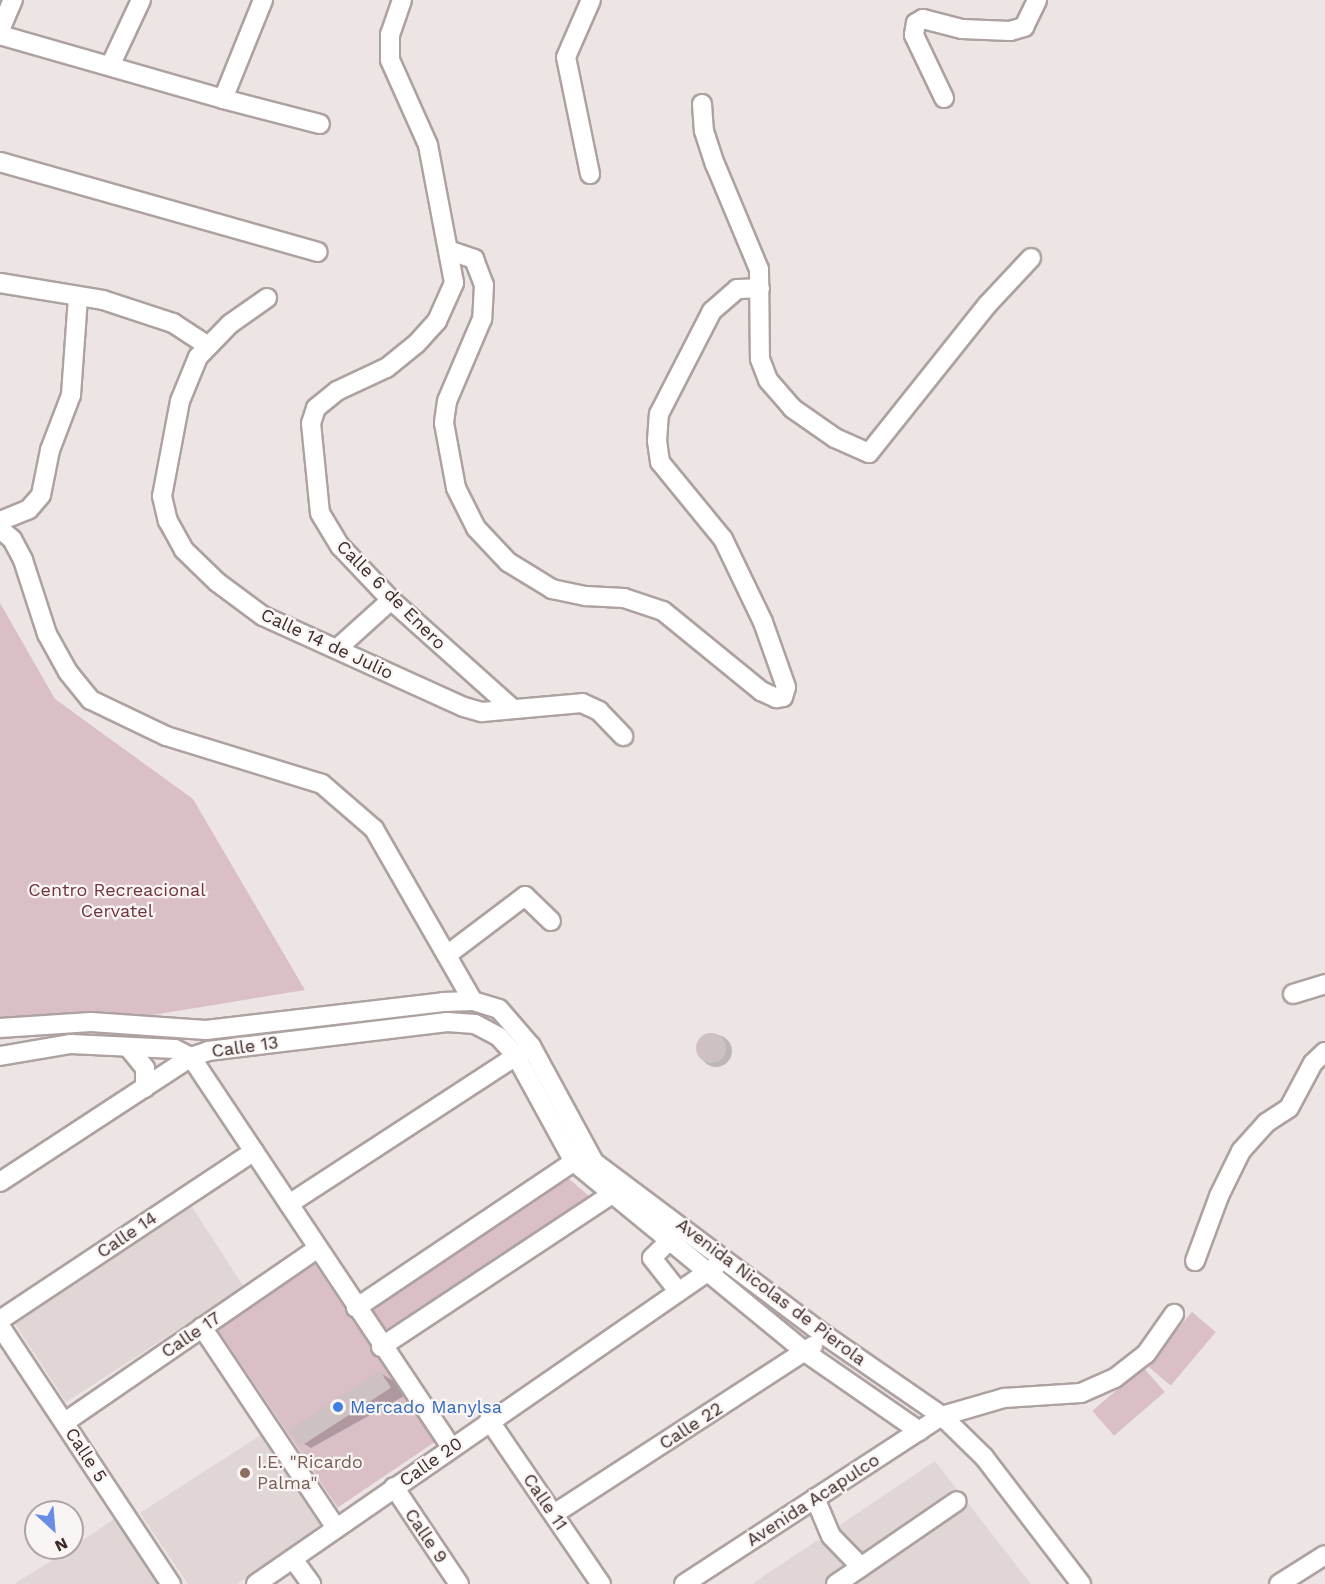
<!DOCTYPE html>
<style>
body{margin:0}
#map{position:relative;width:1325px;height:1584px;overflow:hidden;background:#ece5e4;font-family:"Work Sans",sans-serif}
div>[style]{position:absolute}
.built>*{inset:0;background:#e0d6d6;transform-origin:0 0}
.green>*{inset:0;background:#dbbfc7;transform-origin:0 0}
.shadow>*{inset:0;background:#0003}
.round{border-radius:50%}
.building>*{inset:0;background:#cdc1c1;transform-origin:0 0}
.roads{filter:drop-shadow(2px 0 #ada29f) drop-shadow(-2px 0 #ada29f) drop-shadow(0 2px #ada29f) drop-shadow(0 -2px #ada29f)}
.minor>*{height:18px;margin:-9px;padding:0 9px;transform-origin:9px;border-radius:9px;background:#fff}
.dots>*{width:16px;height:16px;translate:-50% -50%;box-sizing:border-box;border:3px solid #f9f5f5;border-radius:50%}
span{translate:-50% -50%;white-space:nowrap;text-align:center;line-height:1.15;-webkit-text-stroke:4.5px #f9f5f5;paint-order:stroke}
.street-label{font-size:18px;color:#3d2a25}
.park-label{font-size:18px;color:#70333b}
.shop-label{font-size:18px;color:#366cbe}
.left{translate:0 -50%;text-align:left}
.education-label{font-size:18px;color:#785e54}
.north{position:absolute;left:24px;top:1500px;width:60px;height:60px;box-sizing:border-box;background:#f9f5f5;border:2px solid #aea4a2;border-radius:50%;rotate:154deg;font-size:16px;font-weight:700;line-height:24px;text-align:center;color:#3d2a25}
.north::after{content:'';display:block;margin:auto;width:21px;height:27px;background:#6a8ce5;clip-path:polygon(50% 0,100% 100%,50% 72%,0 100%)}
</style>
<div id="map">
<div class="built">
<div style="left:192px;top:1207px;width:95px;height:212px;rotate:57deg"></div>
<div style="clip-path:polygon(262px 1434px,322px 1527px,237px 1584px,188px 1584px,140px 1513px)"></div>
<div style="clip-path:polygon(935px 1461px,1031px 1584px,752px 1584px,818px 1540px,829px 1548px,841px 1541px,840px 1525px)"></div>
<div style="clip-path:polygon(115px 1518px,159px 1584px,14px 1584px,72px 1548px)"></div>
</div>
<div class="green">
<div style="clip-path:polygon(0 603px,55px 699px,193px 799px,305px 990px,0 1040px)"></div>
<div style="clip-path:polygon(562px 1173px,588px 1195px,587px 1200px,388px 1333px,383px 1331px,366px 1305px)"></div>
<div style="left:314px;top:1263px;width:216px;height:117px;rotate:56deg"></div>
<div style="left:1192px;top:1312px;width:31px;height:70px;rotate:40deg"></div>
<div style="left:1143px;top:1367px;width:33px;height:67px;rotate:49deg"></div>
</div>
<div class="shadow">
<div class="round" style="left:700px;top:1035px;width:32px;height:32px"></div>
<div style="clip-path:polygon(380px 1373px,394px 1381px,404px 1396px,311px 1448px,298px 1440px)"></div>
</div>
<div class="building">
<div class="round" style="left:696px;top:1033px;width:30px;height:30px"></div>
<div style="left:380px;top:1371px;width:20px;height:108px;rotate:57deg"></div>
</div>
<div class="roads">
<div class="minor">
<div style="left:402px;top:0;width:36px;rotate:109deg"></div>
<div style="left:390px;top:34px;width:26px;rotate:90deg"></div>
<div style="left:390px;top:60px;width:93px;rotate:65.9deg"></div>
<div style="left:428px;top:145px;width:140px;rotate:79.3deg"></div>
<div style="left:454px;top:283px;width:42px;rotate:114.1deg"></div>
<div style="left:437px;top:321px;width:31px;rotate:132deg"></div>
<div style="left:416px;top:344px;width:38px;rotate:141deg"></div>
<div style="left:386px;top:368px;width:54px;rotate:154.9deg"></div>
<div style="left:337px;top:391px;width:27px;rotate:141deg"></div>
<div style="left:316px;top:408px;width:16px;rotate:108deg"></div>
<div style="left:311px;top:423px;width:90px;rotate:84.3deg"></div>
<div style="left:320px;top:513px;width:39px;rotate:59deg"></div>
<div style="left:340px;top:546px;width:74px;rotate:46.6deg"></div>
<div style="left:391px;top:600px;width:162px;rotate:41.8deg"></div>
<div style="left:0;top:30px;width:33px;rotate:-67deg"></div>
<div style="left:0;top:35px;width:232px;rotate:16deg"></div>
<div style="left:223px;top:99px;width:107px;rotate:-68deg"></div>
<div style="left:111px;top:64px;width:71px;rotate:-64.9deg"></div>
<div style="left:944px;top:98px;width:70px;rotate:-115.5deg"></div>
<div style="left:914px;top:35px;width:12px;rotate:-81deg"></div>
<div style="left:916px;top:23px;width:8px;rotate:-30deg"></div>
<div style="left:923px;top:19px;width:40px;rotate:14.4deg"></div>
<div style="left:962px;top:29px;width:48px;rotate:2.4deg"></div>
<div style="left:1010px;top:31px;width:15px;rotate:-16deg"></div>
<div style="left:1024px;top:27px;width:30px;rotate:-64deg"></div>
<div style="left:223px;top:99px;width:100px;rotate:14.5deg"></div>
<div style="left:702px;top:104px;width:27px;rotate:86deg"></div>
<div style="left:704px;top:131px;width:35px;rotate:72deg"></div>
<div style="left:715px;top:164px;width:114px;rotate:67.3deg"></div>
<div style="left:759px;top:269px;width:90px;rotate:89.4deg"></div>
<div style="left:760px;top:359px;width:22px;rotate:69deg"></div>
<div style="left:768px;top:380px;width:37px;rotate:49deg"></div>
<div style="left:792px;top:408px;width:52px;rotate:34.9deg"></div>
<div style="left:835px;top:438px;width:37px;rotate:24deg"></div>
<div style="left:869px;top:453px;width:191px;rotate:-51.4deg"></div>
<div style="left:988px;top:304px;width:63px;rotate:-46.9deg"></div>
<div style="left:0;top:162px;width:330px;rotate:15.8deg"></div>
<div style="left:590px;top:174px;width:119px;rotate:-101.6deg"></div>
<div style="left:566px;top:57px;width:62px;rotate:-66.3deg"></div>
<div style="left:448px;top:250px;width:28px;rotate:19deg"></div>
<div style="left:474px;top:259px;width:28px;rotate:69deg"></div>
<div style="left:484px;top:285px;width:34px;rotate:93deg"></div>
<div style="left:482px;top:319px;width:89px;rotate:113.1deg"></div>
<div style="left:447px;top:401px;width:22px;rotate:98deg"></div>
<div style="left:444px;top:423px;width:66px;rotate:79.5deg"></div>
<div style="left:456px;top:488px;width:45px;rotate:63.4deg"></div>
<div style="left:476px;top:528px;width:47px;rotate:46.7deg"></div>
<div style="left:508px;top:562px;width:52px;rotate:31.5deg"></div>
<div style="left:552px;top:589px;width:35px;rotate:12deg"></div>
<div style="left:586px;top:596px;width:38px;rotate:3deg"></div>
<div style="left:624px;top:598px;width:41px;rotate:18.4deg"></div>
<div style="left:663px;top:611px;width:127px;rotate:39.2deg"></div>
<div style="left:761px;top:691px;width:17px;rotate:25deg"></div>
<div style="left:776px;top:698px;width:7px;rotate:-8deg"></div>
<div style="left:783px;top:697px;width:10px;rotate:-73deg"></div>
<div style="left:786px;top:687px;width:69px;rotate:-109.5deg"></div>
<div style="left:763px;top:622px;width:92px;rotate:-115.7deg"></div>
<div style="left:723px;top:539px;width:99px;rotate:-129.3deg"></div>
<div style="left:660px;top:462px;width:21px;rotate:-98deg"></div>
<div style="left:657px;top:441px;width:27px;rotate:-86deg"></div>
<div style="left:659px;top:414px;width:116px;rotate:-62.8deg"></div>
<div style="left:712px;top:311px;width:33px;rotate:-41deg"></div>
<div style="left:737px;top:289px;width:23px;rotate:-2deg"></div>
<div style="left:0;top:283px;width:104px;rotate:9.4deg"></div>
<div style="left:103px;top:300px;width:74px;rotate:18.2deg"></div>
<div style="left:173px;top:323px;width:42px;rotate:33.3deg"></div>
<div style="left:267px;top:298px;width:45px;rotate:144.9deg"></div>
<div style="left:230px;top:324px;width:46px;rotate:134.1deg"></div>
<div style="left:198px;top:357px;width:48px;rotate:112.2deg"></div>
<div style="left:180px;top:401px;width:97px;rotate:100.7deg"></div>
<div style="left:162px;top:496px;width:26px;rotate:77deg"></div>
<div style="left:168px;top:521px;width:33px;rotate:61deg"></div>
<div style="left:184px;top:550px;width:46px;rotate:44.1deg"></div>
<div style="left:217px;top:582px;width:57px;rotate:36.5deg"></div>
<div style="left:263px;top:616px;width:221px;rotate:24.4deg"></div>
<div style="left:464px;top:707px;width:19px;rotate:16deg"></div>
<div style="left:482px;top:712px;width:100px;rotate:-5.1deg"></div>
<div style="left:582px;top:703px;width:19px;rotate:25deg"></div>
<div style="left:599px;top:711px;width:35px;rotate:46deg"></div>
<div style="left:0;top:521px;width:31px;rotate:-22deg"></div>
<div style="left:29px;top:509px;width:18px;rotate:-49deg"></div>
<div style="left:41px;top:495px;width:46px;rotate:-78.7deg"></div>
<div style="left:50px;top:450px;width:59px;rotate:-69.1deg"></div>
<div style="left:71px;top:395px;width:98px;rotate:-85.9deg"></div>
<div style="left:0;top:529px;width:16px;rotate:40deg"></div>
<div style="left:12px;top:539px;width:24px;rotate:62deg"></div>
<div style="left:23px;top:560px;width:78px;rotate:72deg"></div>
<div style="left:47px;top:634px;width:43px;rotate:61.1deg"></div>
<div style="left:68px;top:672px;width:36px;rotate:51deg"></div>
<div style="left:91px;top:700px;width:83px;rotate:25.6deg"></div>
<div style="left:166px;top:736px;width:163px;rotate:17.1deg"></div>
<div style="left:322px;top:784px;width:69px;rotate:40.9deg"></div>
<div style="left:374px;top:829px;width:198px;rotate:60.1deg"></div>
<div style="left:339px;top:647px;width:70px;rotate:-42.1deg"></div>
<div style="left:447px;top:955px;width:98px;rotate:-37.1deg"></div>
<div style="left:525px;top:896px;width:36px;rotate:44deg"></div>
<div style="left:1293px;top:994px;width:34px;rotate:-17deg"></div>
<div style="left:0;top:1028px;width:91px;rotate:-3.8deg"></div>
<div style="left:91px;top:1022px;width:115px;rotate:4deg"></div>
<div style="left:206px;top:1030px;width:239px;rotate:-6.7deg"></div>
<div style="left:443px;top:1002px;width:30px;rotate:-2deg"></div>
<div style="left:473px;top:1001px;width:27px;rotate:17deg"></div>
<div style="left:499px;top:1009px;width:49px;rotate:49.1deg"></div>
<div style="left:531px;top:1046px;width:132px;rotate:61.5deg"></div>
<div style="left:594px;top:1162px;width:290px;rotate:36.9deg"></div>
<div style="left:826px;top:1336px;width:141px;rotate:34.6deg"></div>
<div style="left:942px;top:1416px;width:59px;rotate:44.3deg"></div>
<div style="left:984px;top:1457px;width:160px;rotate:52.6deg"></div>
<div style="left:128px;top:1047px;width:27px;rotate:51deg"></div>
<div style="left:145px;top:1068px;width:20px;rotate:90deg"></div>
<div style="left:0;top:1056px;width:72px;rotate:-9.6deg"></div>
<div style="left:71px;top:1044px;width:104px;rotate:2.8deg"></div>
<div style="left:175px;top:1049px;width:18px;rotate:27deg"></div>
<div style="left:191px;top:1057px;width:469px;rotate:56.3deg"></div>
<div style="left:0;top:1182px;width:228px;rotate:-33.2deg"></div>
<div style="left:191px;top:1057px;width:18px;rotate:-19deg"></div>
<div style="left:208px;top:1051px;width:241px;rotate:-6.9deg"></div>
<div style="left:447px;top:1022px;width:28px;rotate:4deg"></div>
<div style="left:475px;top:1024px;width:27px;rotate:28deg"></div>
<div style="left:499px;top:1037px;width:25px;rotate:48deg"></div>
<div style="left:516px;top:1056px;width:121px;rotate:61.3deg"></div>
<div style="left:574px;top:1162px;width:299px;rotate:39.4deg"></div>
<div style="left:805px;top:1352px;width:139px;rotate:34.7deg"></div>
<div style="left:289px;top:1204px;width:282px;rotate:-33.1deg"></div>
<div style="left:669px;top:1241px;width:24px;rotate:135deg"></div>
<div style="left:652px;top:1258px;width:42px;rotate:51.8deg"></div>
<div style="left:1195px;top:1261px;width:69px;rotate:-69.7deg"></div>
<div style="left:1219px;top:1196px;width:50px;rotate:-63.9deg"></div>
<div style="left:1241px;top:1151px;width:38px;rotate:-48deg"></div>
<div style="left:1266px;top:1123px;width:27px;rotate:-33deg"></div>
<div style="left:1289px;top:1108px;width:51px;rotate:-61.9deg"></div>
<div style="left:1313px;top:1063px;width:16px;rotate:-43deg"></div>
<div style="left:356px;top:1308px;width:275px;rotate:-33.9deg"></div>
<div style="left:0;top:1320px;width:305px;rotate:-33.6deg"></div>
<div style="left:0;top:1326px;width:310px;rotate:56.5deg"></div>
<div style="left:202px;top:1327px;width:242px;rotate:56.3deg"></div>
<div style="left:381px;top:1347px;width:287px;rotate:-33.5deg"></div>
<div style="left:489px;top:1420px;width:199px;rotate:55.7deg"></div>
<div style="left:65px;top:1422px;width:307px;rotate:-34.5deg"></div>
<div style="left:394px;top:1487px;width:117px;rotate:56.2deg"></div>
<div style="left:815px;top:1498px;width:41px;rotate:67.2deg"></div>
<div style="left:831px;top:1536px;width:43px;rotate:45.9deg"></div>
<div style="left:861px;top:1567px;width:116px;rotate:-34.5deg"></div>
<div style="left:554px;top:1514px;width:309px;rotate:-33deg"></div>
<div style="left:293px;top:1559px;width:31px;rotate:54deg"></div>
<div style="left:256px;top:1584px;width:559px;rotate:-34.66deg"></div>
<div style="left:684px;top:1584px;width:308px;rotate:-33.1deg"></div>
<div style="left:942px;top:1416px;width:65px;rotate:-16.2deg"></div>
<div style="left:1004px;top:1398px;width:77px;rotate:-3.7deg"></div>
<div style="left:1081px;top:1393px;width:37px;rotate:-24deg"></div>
<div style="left:1115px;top:1378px;width:39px;rotate:-38deg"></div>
<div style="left:1146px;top:1354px;width:49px;rotate:-55deg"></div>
<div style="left:836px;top:1584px;width:30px;rotate:-34deg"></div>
<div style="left:1279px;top:1584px;width:54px;rotate:-32.2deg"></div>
</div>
</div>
<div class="dots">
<div style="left:338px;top:1407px;background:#3f7fe0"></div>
<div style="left:245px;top:1473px;background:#8d6e63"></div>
</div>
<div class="street-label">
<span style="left:391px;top:595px;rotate:45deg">Calle 6 de Enero</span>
<span style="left:327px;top:644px;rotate:25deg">Calle 14 de Julio</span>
<span style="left:245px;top:1047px;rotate:-8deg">Calle 13</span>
<span style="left:127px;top:1235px;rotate:-34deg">Calle 14</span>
<span style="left:771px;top:1292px;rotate:37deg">Avenida Nicolas de Pierola</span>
<span style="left:191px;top:1335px;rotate:-34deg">Calle 17</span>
<span style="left:691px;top:1426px;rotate:-33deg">Calle 22</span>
<span style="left:86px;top:1455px;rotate:57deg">Calle 5</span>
<span style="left:431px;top:1462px;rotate:-35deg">Calle 20</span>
<span style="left:813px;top:1500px;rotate:-33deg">Avenida Acapulco</span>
<span style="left:545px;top:1502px;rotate:56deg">Calle 11</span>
<span style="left:426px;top:1536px;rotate:56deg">Calle 9</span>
</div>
<div class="park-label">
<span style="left:117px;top:901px">Centro Recreacional<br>Cervatel</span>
</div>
<div class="shop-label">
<span class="left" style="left:350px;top:1407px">Mercado Manylsa</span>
</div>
<div class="education-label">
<span class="left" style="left:257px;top:1473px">I.E. "Ricardo<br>Palma"</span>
</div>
<div class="north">N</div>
</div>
